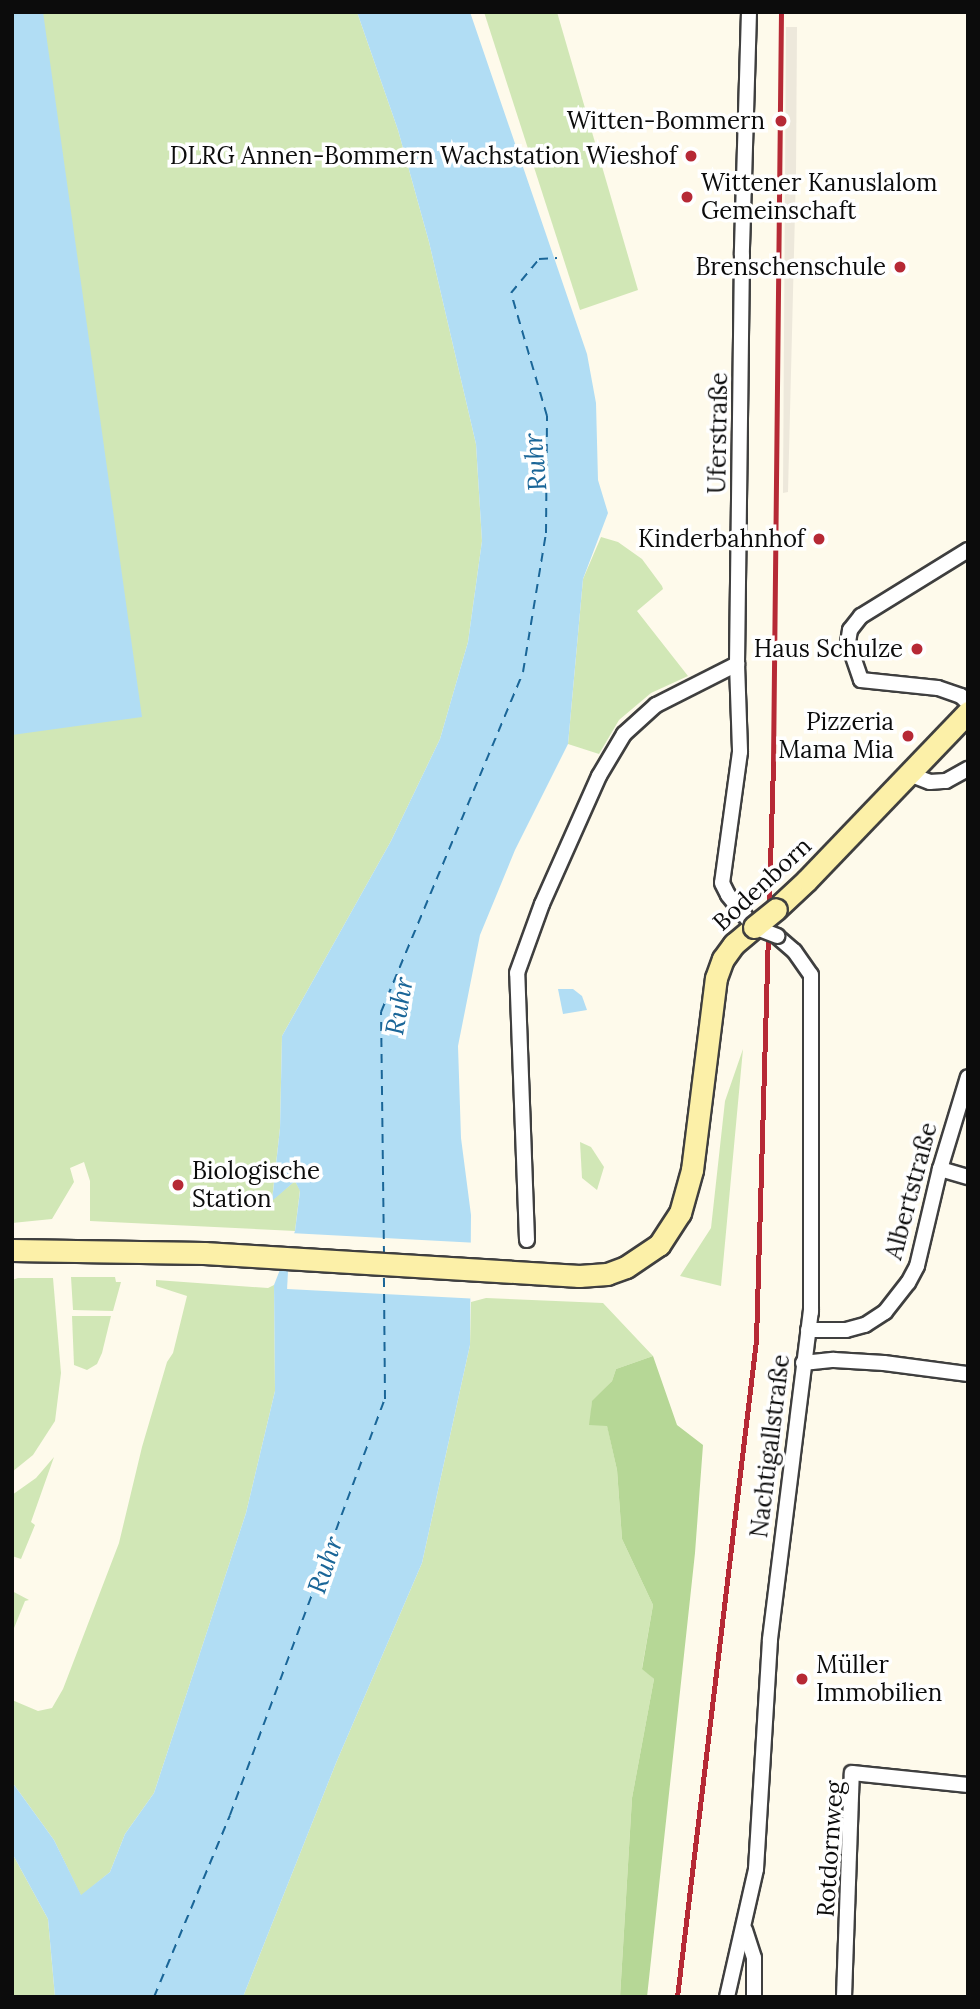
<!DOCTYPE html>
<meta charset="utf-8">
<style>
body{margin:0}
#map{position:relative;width:980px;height:2009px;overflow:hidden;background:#fefaeb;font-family:Lora,serif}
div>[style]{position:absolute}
.green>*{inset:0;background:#d1e7b6}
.forest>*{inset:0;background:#b6d796}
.plaza>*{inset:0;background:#ede8db}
.water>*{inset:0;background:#b1ddf4}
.pier>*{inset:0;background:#fefaeb;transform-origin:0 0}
.ferry>*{height:2px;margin-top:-1px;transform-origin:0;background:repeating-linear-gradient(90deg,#1a6698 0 9px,transparent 0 16px)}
.roads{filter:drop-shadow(2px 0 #3f3f3f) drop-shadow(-2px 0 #3f3f3f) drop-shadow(0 2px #3f3f3f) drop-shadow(0 -2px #3f3f3f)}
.minor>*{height:14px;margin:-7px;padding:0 7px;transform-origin:7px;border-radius:7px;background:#fff}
.secondary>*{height:21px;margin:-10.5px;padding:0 10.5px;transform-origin:10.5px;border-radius:10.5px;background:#fcf0a8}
.rail>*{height:5px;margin:-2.5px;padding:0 2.5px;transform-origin:2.5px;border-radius:2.5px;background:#b62935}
.bridges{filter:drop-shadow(2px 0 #3f3f3f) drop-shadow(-2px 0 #3f3f3f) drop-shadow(0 2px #3f3f3f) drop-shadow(0 -2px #3f3f3f)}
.minor-bridge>*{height:14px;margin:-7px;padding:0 7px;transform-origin:7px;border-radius:7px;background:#fff}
.secondary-bridge>*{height:21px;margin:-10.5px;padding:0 10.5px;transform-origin:10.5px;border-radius:10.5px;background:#fcf0a8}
.dots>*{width:19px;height:19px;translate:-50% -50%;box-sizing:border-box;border:4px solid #fff;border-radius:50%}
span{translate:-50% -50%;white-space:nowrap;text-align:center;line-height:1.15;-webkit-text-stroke:7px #fff;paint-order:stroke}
.poi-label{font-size:24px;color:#0c0c0c}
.right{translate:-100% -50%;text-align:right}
.left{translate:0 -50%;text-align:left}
.street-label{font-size:24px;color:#0c0c0c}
.water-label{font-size:26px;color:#1a6698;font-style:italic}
.frame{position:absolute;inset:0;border:14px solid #0c0c0c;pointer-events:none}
</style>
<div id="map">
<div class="green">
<div style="clip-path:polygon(12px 12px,357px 12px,398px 130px,429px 242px,476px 444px,482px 541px,468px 642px,440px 739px,391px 841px,282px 1036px,280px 1128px,272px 1200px,295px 1181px,300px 1190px,295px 1231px,90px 1221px,90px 1181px,84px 1162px,70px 1168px,74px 1182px,52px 1219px,12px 1223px)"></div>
<div style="clip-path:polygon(484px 12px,557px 12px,638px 290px,580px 310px)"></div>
<div style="clip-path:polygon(601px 537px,618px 542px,642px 559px,662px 586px,663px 589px,637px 611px,688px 676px,651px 693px,619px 720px,599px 754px,568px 744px,583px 579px)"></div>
<div style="clip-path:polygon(743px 1049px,721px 1286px,680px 1276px,711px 1228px,725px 1101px)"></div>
<div style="clip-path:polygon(580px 1142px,591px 1147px,604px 1167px,597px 1190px,582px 1178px)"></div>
<div style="clip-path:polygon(71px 1277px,115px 1277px,116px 1282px,121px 1282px,113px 1311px,73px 1310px)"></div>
<div style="clip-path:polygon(18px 1278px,53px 1278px,61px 1373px,55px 1421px,33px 1455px,12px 1472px,12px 1280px)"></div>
<div style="clip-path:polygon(156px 1280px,268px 1288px,274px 1285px,275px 1391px,246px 1513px,154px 1793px,125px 1834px,110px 1872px,81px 1896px,54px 1840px,12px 1782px,12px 1700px,38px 1711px,52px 1708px,63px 1689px,119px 1543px,142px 1447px,167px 1362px,173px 1353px,187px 1296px,156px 1286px)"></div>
<div style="clip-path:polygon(486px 1298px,603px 1303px,653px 1356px,616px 1369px,612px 1381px,592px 1402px,590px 1425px,607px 1425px,617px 1470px,622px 1539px,653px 1605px,642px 1668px,654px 1679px,632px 1798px,620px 1997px,243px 1997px,336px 1763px,422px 1563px,470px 1345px,471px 1302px)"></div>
<div style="clip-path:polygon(72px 1316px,111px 1316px,102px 1353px,97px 1364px,87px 1370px,74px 1365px)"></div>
<div style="clip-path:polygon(54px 1457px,31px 1522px,35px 1525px,21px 1559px,12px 1556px,12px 1495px,36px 1478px)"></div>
<div style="clip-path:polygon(12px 1591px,29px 1600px,25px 1601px,12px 1633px)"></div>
<div style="clip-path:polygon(12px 1853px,48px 1919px,55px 1997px,12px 1997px)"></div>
</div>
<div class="forest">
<div style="clip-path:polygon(653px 1356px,677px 1425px,703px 1445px,695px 1553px,647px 1997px,620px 1997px,632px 1798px,654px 1679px,642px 1669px,653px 1605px,622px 1539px,617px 1470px,607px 1426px,589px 1425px,592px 1401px,612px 1381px,616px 1369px)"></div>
</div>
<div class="plaza">
<div style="clip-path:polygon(786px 27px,797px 27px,796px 173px,788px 492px,783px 493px)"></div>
</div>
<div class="water">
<div style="clip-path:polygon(12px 12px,43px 12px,142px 717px,12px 735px)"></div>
<div style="clip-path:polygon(357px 12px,470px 12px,587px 354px,596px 403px,598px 480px,608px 513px,583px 579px,568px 744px,515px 850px,480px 935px,458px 1046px,461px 1138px,471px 1215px,470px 1345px,422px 1563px,336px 1763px,243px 1997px,55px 1997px,48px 1919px,12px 1853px,12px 1782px,54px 1840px,81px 1895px,110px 1872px,125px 1834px,154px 1793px,246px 1513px,275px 1391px,274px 1285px,295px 1231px,300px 1191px,295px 1181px,272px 1201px,280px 1128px,282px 1036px,391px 841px,440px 739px,468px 642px,482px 541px,476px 444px,429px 242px,398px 130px)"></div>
<div style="clip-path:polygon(558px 989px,573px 989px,582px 996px,587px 1010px,563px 1014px)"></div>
</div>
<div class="pier">
<div style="left:290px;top:1233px;width:184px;height:56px;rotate:3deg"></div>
</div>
<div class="ferry">
<div style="left:384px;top:1255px;width:243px;rotate:-90.7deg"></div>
<div style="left:381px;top:1012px;width:368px;rotate:-67.3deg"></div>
<div style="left:523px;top:672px;width:141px;rotate:-80.6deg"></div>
<div style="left:546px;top:533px;width:117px;rotate:-89.5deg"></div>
<div style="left:547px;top:416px;width:128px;rotate:-106.3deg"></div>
<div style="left:511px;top:293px;width:44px;rotate:-50.5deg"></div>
<div style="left:539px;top:259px;width:18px;rotate:-3deg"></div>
<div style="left:154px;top:1997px;width:197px;rotate:-67.3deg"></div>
<div style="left:230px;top:1815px;width:444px;rotate:-69.6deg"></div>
<div style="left:385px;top:1399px;width:124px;rotate:-90.5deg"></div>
</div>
<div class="roads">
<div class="minor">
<div style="left:749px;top:12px;width:243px;rotate:91.7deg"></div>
<div style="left:742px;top:255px;width:409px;rotate:90.7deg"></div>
<div style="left:737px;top:664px;width:88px;rotate:88deg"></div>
<div style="left:740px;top:752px;width:132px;rotate:97.8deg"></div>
<div style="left:722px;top:883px;width:13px;rotate:63deg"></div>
<div style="left:728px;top:895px;width:41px;rotate:50.9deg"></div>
<div style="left:968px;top:550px;width:126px;rotate:148.3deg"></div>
<div style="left:861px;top:616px;width:18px;rotate:128deg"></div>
<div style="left:850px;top:630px;width:12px;rotate:99deg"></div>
<div style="left:848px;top:642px;width:40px;rotate:71.1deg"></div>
<div style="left:861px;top:680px;width:77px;rotate:5.9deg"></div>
<div style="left:938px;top:688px;width:24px;rotate:19deg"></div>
<div style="left:961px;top:696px;width:10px;rotate:45deg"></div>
<div style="left:909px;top:774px;width:22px;rotate:21deg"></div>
<div style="left:930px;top:782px;width:16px;rotate:-4deg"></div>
<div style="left:946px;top:781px;width:25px;rotate:-29deg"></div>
<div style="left:940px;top:1169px;width:29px;rotate:16deg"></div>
<div style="left:527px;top:1240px;width:267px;rotate:-92.1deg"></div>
<div style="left:517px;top:973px;width:73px;rotate:-70.1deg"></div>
<div style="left:542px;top:904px;width:140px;rotate:-66deg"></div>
<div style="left:599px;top:776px;width:49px;rotate:-59.2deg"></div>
<div style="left:624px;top:734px;width:43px;rotate:-42.2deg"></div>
<div style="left:656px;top:705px;width:91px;rotate:-26.8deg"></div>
<div style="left:808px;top:1330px;width:38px"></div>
<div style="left:846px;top:1330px;width:20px;rotate:-15deg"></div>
<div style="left:865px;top:1325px;width:24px;rotate:-33deg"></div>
<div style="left:885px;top:1312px;width:37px;rotate:-52deg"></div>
<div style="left:908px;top:1283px;width:19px;rotate:-62deg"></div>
<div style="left:917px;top:1266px;width:100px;rotate:-76.7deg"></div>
<div style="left:940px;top:1169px;width:96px;rotate:-73.1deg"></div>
<div style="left:803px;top:1363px;width:31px;rotate:-6deg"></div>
<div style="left:834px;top:1360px;width:50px;rotate:3.4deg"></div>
<div style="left:884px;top:1363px;width:85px;rotate:7.5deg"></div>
<div style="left:745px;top:1930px;width:29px;rotate:72deg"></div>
<div style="left:754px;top:1958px;width:39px;rotate:90deg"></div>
<div style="left:727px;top:1997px;width:131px;rotate:-77.2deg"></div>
<div style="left:756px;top:1869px;width:230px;rotate:-86.5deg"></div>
<div style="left:770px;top:1639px;width:330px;rotate:-82.9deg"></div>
<div style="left:811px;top:1312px;width:337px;rotate:-90deg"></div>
<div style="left:811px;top:975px;width:29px;rotate:-125deg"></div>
<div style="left:794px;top:951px;width:23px;rotate:-139deg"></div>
<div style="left:844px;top:1997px;width:224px;rotate:-88deg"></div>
<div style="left:852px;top:1773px;width:117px;rotate:5.9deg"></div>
</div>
<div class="secondary">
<div style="left:776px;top:909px;width:42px;rotate:-43.1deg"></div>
<div style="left:807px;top:880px;width:233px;rotate:-46.2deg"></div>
<div style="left:12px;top:1250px;width:192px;rotate:0.9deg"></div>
<div style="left:204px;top:1253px;width:376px;rotate:3.5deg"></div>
<div style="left:579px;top:1276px;width:28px;rotate:-4deg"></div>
<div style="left:607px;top:1274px;width:20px;rotate:-20deg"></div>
<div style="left:626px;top:1267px;width:40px;rotate:-34deg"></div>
<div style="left:659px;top:1245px;width:38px;rotate:-57deg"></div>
<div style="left:680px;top:1213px;width:45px;rotate:-74.4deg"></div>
<div style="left:692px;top:1170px;width:193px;rotate:-82.9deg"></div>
<div style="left:716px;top:978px;width:20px;rotate:-70deg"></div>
<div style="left:723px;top:959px;width:19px;rotate:-54deg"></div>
<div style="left:734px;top:944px;width:26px;rotate:-40deg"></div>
</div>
</div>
<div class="rail">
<div style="left:677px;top:1997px;width:662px;rotate:-83.14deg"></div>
<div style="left:756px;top:1340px;width:577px;rotate:-88.31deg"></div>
<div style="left:773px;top:763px;width:751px;rotate:-89.39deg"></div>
</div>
<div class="bridges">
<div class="minor-bridge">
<div style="left:754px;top:927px;width:25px;rotate:21deg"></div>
</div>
<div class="secondary-bridge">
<div style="left:754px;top:927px;width:28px;rotate:-39deg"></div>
</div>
</div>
<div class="dots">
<div style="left:781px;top:121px;background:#b62935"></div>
<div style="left:691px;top:156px;background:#b62935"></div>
<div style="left:687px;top:197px;background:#b62935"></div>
<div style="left:900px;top:267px;background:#b62935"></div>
<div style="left:819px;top:539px;background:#b62935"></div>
<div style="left:917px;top:649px;background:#b62935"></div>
<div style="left:908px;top:736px;background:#b62935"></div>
<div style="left:178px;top:1185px;background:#b62935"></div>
<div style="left:802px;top:1679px;background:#b62935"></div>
</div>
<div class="poi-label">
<span class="right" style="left:765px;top:121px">Witten-Bommern</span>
<span class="right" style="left:677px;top:156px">DLRG Annen-Bommern Wachstation Wieshof</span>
<span class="left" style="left:701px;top:197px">Wittener Kanuslalom<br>Gemeinschaft</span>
<span class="right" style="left:886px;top:267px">Brenschenschule</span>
<span class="right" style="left:805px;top:539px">Kinderbahnhof</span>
<span class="right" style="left:903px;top:649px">Haus Schulze</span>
<span class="right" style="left:894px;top:736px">Pizzeria<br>Mama Mia</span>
<span class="left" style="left:192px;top:1185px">Biologische<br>Station</span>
<span class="left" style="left:816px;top:1679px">Müller<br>Immobilien</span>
</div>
<div class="street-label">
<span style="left:718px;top:433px;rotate:-89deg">Uferstraße</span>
<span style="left:762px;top:884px;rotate:-43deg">Bodenborn</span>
<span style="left:911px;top:1191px;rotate:-75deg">Albertstraße</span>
<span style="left:770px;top:1446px;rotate:-83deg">Nachtigallstraße</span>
<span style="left:830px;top:1849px;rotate:-86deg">Rotdornweg</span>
</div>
<div class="water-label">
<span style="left:535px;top:462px;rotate:-95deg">Ruhr</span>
<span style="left:399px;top:1006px;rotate:-80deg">Ruhr</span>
<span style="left:325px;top:1565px;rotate:-71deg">Ruhr</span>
</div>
<div class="frame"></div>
</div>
